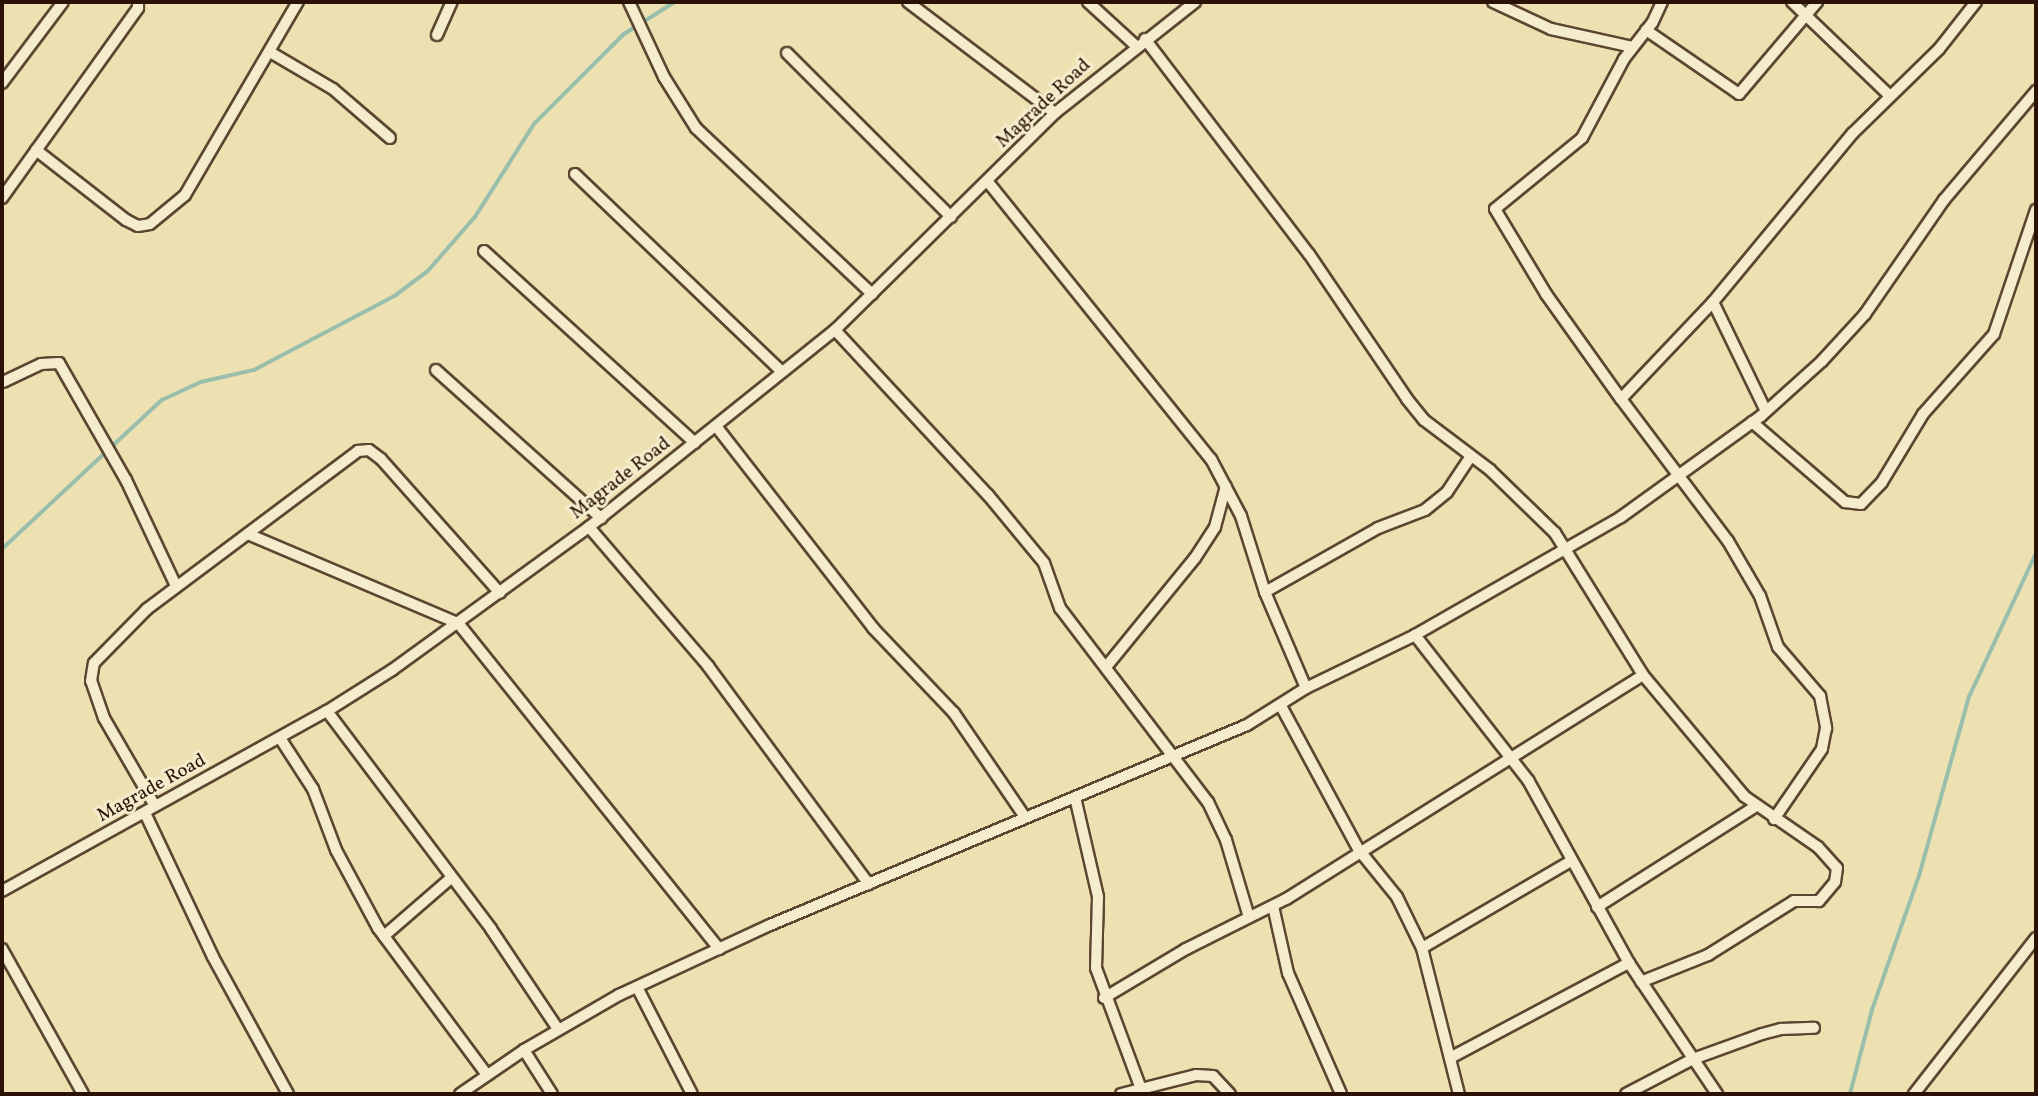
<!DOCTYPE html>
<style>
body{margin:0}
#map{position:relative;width:2038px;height:1096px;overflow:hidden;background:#eee1b1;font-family:Vollkorn,serif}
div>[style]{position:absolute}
.stream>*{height:3.5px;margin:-1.75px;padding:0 1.75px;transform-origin:1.75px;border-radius:1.75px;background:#99beac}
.roads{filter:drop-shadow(2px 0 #5b4631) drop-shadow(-2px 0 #5b4631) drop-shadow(0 2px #5b4631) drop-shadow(0 -2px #5b4631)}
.minor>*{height:10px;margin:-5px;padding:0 5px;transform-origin:5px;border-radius:5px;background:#f4eccc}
span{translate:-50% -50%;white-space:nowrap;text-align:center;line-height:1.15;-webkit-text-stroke:6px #f4eccc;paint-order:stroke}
.street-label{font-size:19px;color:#2a1206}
.frame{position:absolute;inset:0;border:4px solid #2a1206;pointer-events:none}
</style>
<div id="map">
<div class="stream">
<div style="left:2px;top:549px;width:219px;rotate:-43deg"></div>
<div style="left:162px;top:400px;width:43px;rotate:-24.8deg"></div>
<div style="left:201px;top:382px;width:54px;rotate:-12.8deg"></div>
<div style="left:254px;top:370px;width:161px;rotate:-27.8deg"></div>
<div style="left:396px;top:295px;width:39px;rotate:-37deg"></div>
<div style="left:427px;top:272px;width:73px;rotate:-48.9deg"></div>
<div style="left:475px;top:217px;width:110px;rotate:-57.6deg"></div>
<div style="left:534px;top:124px;width:127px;rotate:-45deg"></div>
<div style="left:624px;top:34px;width:60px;rotate:-32.1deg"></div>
<div style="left:1850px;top:1094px;width:87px;rotate:-75.3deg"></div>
<div style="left:1872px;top:1010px;width:142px;rotate:-70.7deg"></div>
<div style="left:1919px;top:876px;width:186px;rotate:-74.4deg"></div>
<div style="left:1969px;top:697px;width:159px;rotate:-65deg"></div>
</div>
<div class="roads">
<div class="minor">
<div style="left:629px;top:2px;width:83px;rotate:65deg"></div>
<div style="left:664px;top:77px;width:60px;rotate:57.9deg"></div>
<div style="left:696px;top:128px;width:242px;rotate:43.3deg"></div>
<div style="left:908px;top:2px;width:184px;rotate:37.1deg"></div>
<div style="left:1088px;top:2px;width:65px;rotate:42.5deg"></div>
<div style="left:1493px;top:2px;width:64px;rotate:25deg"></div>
<div style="left:1551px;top:29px;width:83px;rotate:12.5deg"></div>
<div style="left:1662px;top:2px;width:23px;rotate:115deg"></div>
<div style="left:1652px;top:23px;width:46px;rotate:127.9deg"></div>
<div style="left:1624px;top:59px;width:89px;rotate:118deg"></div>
<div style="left:1582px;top:138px;width:112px;rotate:140.8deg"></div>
<div style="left:1495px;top:209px;width:99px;rotate:59deg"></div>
<div style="left:1546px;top:294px;width:129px;rotate:54.5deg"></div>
<div style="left:1621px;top:399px;width:134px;rotate:-46.5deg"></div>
<div style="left:1713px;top:302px;width:219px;rotate:-50.4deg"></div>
<div style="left:1853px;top:133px;width:120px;rotate:-44.3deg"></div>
<div style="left:1939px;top:49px;width:60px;rotate:-51.8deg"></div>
<div style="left:1792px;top:2px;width:136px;rotate:43.8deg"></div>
<div style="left:1646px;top:30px;width:113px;rotate:34.5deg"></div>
<div style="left:1739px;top:94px;width:121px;rotate:-49.7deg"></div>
<div style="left:437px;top:35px;width:36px;rotate:-66deg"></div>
<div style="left:1145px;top:39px;width:270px;rotate:52.7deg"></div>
<div style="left:1309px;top:254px;width:175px;rotate:55.9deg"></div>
<div style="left:1407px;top:399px;width:27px;rotate:51deg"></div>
<div style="left:1424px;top:420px;width:83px;rotate:37.1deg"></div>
<div style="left:1490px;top:470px;width:91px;rotate:44.1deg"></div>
<div style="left:1555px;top:533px;width:167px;rotate:58.2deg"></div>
<div style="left:1643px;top:675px;width:158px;rotate:50.1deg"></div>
<div style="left:1744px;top:796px;width:90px;rotate:34.6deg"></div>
<div style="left:1818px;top:847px;width:28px;rotate:48deg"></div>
<div style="left:1837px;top:868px;width:14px;rotate:98deg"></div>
<div style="left:1835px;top:882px;width:25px;rotate:130deg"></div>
<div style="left:1819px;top:901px;width:25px;rotate:180deg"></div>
<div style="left:1794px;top:901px;width:102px;rotate:147.9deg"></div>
<div style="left:1708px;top:955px;width:72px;rotate:158.1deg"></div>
<div style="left:270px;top:52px;width:73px;rotate:30.4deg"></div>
<div style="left:333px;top:89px;width:75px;rotate:40.7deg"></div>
<div style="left:787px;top:53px;width:232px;rotate:45deg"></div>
<div style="left:2px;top:83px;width:101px;rotate:-53deg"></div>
<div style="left:36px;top:150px;width:114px;rotate:37.9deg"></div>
<div style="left:126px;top:220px;width:13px;rotate:27deg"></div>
<div style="left:138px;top:226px;width:12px;rotate:-9deg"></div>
<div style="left:150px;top:224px;width:45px;rotate:-39.6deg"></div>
<div style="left:185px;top:195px;width:224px;rotate:-59.7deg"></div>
<div style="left:575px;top:174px;width:286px;rotate:43.7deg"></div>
<div style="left:988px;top:182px;width:356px;rotate:51.2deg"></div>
<div style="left:1211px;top:459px;width:64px;rotate:62.2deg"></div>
<div style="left:1241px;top:516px;width:80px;rotate:72.5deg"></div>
<div style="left:1265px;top:592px;width:104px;rotate:66.9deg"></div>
<div style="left:2px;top:198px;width:234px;rotate:-54.4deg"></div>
<div style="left:138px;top:8px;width:6px;rotate:-90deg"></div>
<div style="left:484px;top:251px;width:285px;rotate:42.3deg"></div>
<div style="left:1713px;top:302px;width:121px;rotate:64.1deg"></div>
<div style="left:835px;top:330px;width:225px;rotate:47.2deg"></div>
<div style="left:988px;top:495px;width:88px;rotate:50.5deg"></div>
<div style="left:1044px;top:563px;width:48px;rotate:70.4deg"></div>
<div style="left:1060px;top:608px;width:244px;rotate:52.7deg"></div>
<div style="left:1208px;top:802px;width:42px;rotate:64.7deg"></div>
<div style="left:1226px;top:840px;width:80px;rotate:73.4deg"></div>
<div style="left:436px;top:370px;width:222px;rotate:41.9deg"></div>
<div style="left:3px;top:382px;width:42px;rotate:-25.3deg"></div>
<div style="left:41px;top:364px;width:18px;rotate:-3deg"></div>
<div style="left:59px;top:363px;width:135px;rotate:60.2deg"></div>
<div style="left:126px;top:480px;width:117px;rotate:64.7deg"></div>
<div style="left:1621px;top:399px;width:178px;rotate:53deg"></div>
<div style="left:1728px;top:541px;width:64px;rotate:59.8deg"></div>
<div style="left:1760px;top:596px;width:54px;rotate:70.6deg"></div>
<div style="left:1778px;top:647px;width:65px;rotate:49.4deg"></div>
<div style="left:1820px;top:696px;width:33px;rotate:79deg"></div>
<div style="left:1826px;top:728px;width:21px;rotate:101deg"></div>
<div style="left:1822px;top:749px;width:85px;rotate:124.4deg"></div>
<div style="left:1752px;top:422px;width:123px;rotate:40.7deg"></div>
<div style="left:1845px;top:502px;width:16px;rotate:7deg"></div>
<div style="left:1861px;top:504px;width:30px;rotate:-46deg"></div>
<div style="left:1882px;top:482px;width:79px;rotate:-58.9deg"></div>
<div style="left:1923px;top:414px;width:107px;rotate:-48.4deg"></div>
<div style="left:1994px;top:334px;width:131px;rotate:-71.3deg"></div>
<div style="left:716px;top:426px;width:256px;rotate:52.1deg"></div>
<div style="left:873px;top:628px;width:117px;rotate:46.4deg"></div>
<div style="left:954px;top:713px;width:126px;rotate:55.7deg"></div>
<div style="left:589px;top:527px;width:183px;rotate:49.4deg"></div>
<div style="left:708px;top:666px;width:271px;rotate:53.6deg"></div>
<div style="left:248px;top:534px;width:228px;rotate:23deg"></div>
<div style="left:458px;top:623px;width:418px;rotate:51.3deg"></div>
<div style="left:1265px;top:592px;width:130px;rotate:-29.5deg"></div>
<div style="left:1378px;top:528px;width:50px;rotate:-21deg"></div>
<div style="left:1425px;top:510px;width:28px;rotate:-39deg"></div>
<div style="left:1447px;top:492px;width:43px;rotate:-56.3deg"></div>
<div style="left:1415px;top:635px;width:184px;rotate:52.1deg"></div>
<div style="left:1528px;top:780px;width:209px;rotate:61.1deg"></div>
<div style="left:1629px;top:963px;width:158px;rotate:56.1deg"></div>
<div style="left:1106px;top:667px;width:141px;rotate:-50.8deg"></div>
<div style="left:1195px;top:558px;width:37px;rotate:-57deg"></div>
<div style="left:1215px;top:527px;width:42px;rotate:-75deg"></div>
<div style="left:1281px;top:706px;width:164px;rotate:61.6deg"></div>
<div style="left:1359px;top:850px;width:60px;rotate:51deg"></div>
<div style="left:1397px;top:897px;width:57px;rotate:63.9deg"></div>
<div style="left:1422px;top:948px;width:151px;rotate:75.8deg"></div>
<div style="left:327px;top:711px;width:273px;rotate:53deg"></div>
<div style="left:491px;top:929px;width:120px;rotate:56.2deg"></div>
<div style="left:280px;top:738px;width:61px;rotate:57.1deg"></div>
<div style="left:313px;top:789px;width:65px;rotate:69.3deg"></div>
<div style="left:336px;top:850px;width:89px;rotate:61.7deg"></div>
<div style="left:378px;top:928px;width:183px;rotate:53.4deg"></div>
<div style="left:1075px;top:797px;width:103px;rotate:77deg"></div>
<div style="left:1098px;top:897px;width:71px;rotate:91.6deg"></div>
<div style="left:1096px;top:968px;width:126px;rotate:69.6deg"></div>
<div style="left:155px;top:806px;width:102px;rotate:-120.1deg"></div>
<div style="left:104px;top:718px;width:39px;rotate:-109deg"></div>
<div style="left:91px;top:681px;width:18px;rotate:-81deg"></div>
<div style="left:94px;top:663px;width:76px;rotate:-45.5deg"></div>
<div style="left:147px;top:609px;width:264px;rotate:-36.8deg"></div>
<div style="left:358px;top:451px;width:11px;rotate:-5deg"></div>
<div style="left:369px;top:450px;width:15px;rotate:37deg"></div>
<div style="left:381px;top:459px;width:179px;rotate:48.4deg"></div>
<div style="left:145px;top:813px;width:159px;rotate:64.7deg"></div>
<div style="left:213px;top:957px;width:156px;rotate:61.3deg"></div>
<div style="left:2px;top:891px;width:372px;rotate:-29deg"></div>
<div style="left:327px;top:711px;width:77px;rotate:-32.2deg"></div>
<div style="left:392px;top:670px;width:243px;rotate:-36deg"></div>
<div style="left:589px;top:527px;width:315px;rotate:-38.7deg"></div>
<div style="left:835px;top:330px;width:309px;rotate:-44.6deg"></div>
<div style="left:1055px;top:113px;width:179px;rotate:-38.4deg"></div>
<div style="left:1273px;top:906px;width:69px;rotate:77.4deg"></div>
<div style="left:1288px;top:973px;width:132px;rotate:66.3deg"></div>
<div style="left:1597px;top:907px;width:188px;rotate:-32.4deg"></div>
<div style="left:384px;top:936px;width:89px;rotate:-40.9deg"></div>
<div style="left:1422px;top:948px;width:173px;rotate:-30.3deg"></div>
<div style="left:2px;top:949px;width:166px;rotate:60.8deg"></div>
<div style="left:637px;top:987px;width:120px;rotate:62.8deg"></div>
<div style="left:1104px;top:998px;width:96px;rotate:-30.9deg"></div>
<div style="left:1186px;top:949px;width:112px;rotate:-26.6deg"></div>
<div style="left:1286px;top:899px;width:421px;rotate:-32.1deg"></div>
<div style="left:524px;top:1050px;width:52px;rotate:57.5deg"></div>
<div style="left:1450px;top:1058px;width:203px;rotate:-28deg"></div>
<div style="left:460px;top:1094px;width:78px;rotate:-34.5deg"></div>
<div style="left:524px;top:1050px;width:110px;rotate:-30.1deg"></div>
<div style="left:619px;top:995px;width:166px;rotate:-24.9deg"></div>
<div style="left:770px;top:925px;width:517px;rotate:-22.75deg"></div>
<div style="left:1247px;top:725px;width:70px;rotate:-32.1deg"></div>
<div style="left:1306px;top:688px;width:121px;rotate:-25.9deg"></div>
<div style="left:1415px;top:635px;width:237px;rotate:-29.8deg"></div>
<div style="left:1621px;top:517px;width:173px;rotate:-35.8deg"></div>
<div style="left:1761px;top:416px;width:82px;rotate:-42deg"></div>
<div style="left:1822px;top:361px;width:64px;rotate:-47.5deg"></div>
<div style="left:1865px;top:314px;width:139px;rotate:-55.3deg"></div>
<div style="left:1944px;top:200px;width:143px;rotate:-49.8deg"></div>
<div style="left:1121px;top:1094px;width:77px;rotate:-14.2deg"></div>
<div style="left:1196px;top:1075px;width:17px;rotate:3deg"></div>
<div style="left:1213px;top:1076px;width:25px;rotate:47deg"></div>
<div style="left:1626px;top:1094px;width:76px;rotate:-27.6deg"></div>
<div style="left:1693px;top:1059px;width:73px;rotate:-19.9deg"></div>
<div style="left:1762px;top:1034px;width:20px;rotate:-15deg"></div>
<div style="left:1781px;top:1029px;width:33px;rotate:-2deg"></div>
<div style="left:1914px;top:1094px;width:198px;rotate:-52deg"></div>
</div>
</div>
<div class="street-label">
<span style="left:1044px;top:104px;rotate:-43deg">Magrade Road</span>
<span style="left:621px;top:479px;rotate:-38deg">Magrade Road</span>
<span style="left:152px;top:789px;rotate:-29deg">Magrade Road</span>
</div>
<div class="frame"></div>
</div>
